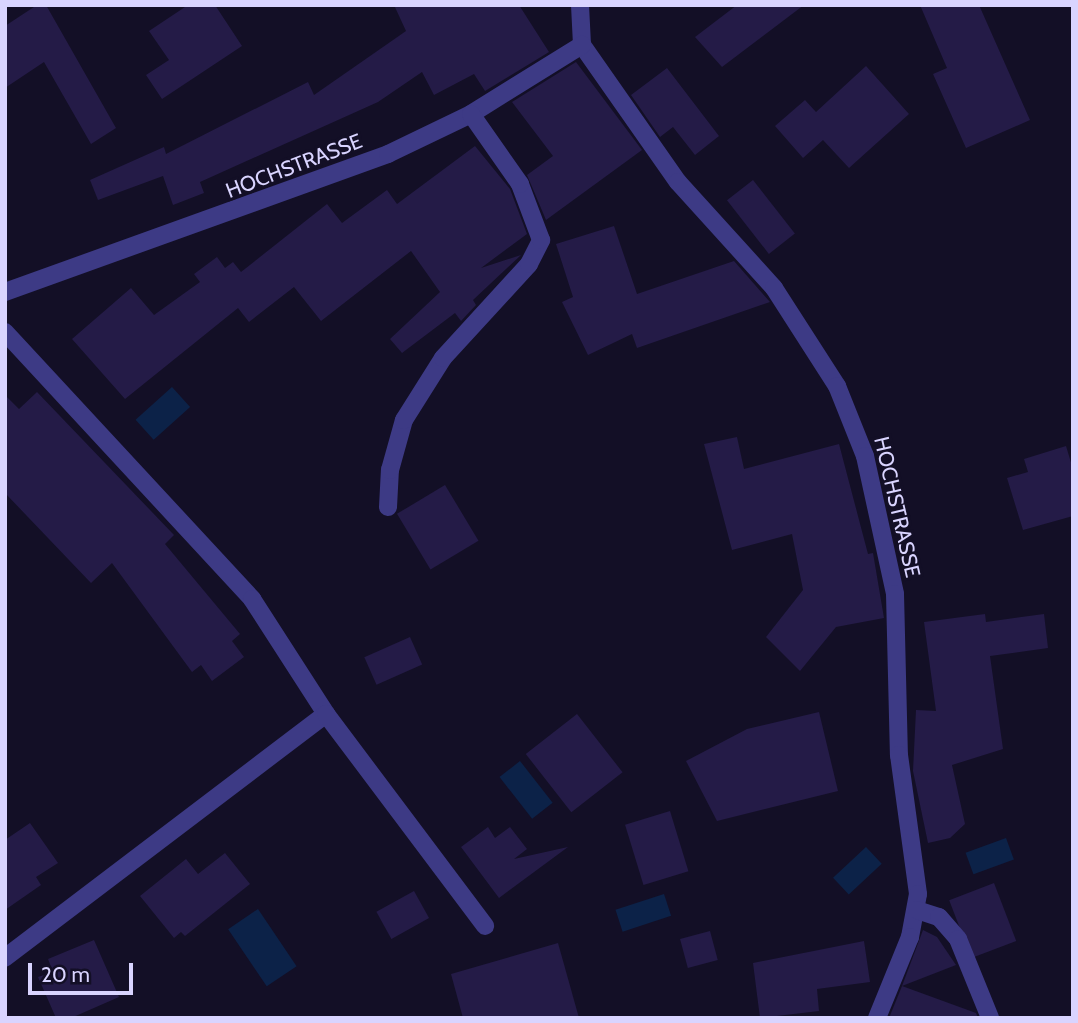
<!DOCTYPE html>
<style>
body{margin:0}
#map{position:relative;width:1078px;height:1023px;overflow:hidden;background:#130f26;font-family:Cabin,sans-serif}
div>[style]{position:absolute}
.water>*{inset:0;background:#0c2248;transform-origin:0 0}
.building>*{inset:0;background:#241b47;transform-origin:0 0}
.minor>*{height:18px;margin:-9px;padding:0 9px;transform-origin:9px;border-radius:9px;background:#3d3a85}
span{translate:-50% -50%;white-space:nowrap;text-align:center;line-height:1.15;-webkit-text-stroke:6px #130f26;paint-order:stroke}
.street-label{font-size:21px;color:#d9d4ff}
.frame{position:absolute;inset:0;border:7px solid #d9d4ff;pointer-events:none}
.scale{position:absolute;left:28px;top:963px;width:105px;height:32px;box-sizing:border-box;border:4px solid #d9d4ff;border-top:0;padding-left:9px;font-size:21px;line-height:24px;white-space:nowrap;color:#d9d4ff;-webkit-text-stroke:5px #130f26;paint-order:stroke}
</style>
<div id="map">
<div class="water">
<div style="left:172px;top:387px;width:27px;height:49px;rotate:48deg"></div>
<div style="left:520px;top:761px;width:53px;height:26px;rotate:52deg"></div>
<div style="left:1006px;top:838px;width:23px;height:43px;rotate:70deg"></div>
<div style="left:866px;top:847px;width:23px;height:45px;rotate:47deg"></div>
<div style="left:664px;top:894px;width:23px;height:51px;rotate:72deg"></div>
<div style="left:258px;top:909px;width:69px;height:36px;rotate:56deg"></div>
</div>
<div class="building">
<div style="clip-path:polygon(37px 5px,46px 5px,116px 128px,91px 144px,44px 62px,5px 88px,5px 26px)"></div>
<div style="clip-path:polygon(188px 5px,215px 5px,242px 46px,162px 99px,146px 75px,169px 60px,149px 31px)"></div>
<div style="clip-path:polygon(394px 5px,519px 5px,549px 52px,485px 91px,474px 74px,434px 95px,422px 72px,378px 102px,200px 182px,204px 193px,173px 205px,163px 176px,98px 200px,90px 180px,164px 147px,166px 154px,308px 82px,314px 95px,406px 31px)"></div>
<div style="clip-path:polygon(737px 5px,804px 5px,722px 67px,695px 37px)"></div>
<div style="clip-path:polygon(920px 5px,979px 5px,1030px 120px,966px 148px,933px 74px,947px 68px)"></div>
<div style="clip-path:polygon(576px 62px,642px 150px,546px 220px,527px 175px,553px 156px,512px 102px)"></div>
<div style="clip-path:polygon(866px 66px,909px 114px,849px 168px,823px 140px,803px 158px,775px 126px,805px 100px,816px 112px)"></div>
<div style="clip-path:polygon(667px 68px,719px 136px,695px 155px,673px 127px,660px 137px,631px 95px)"></div>
<div style="clip-path:polygon(475px 146px,510px 189px,527px 234px,481px 268px,521px 255px,473px 300px,476px 305px,461px 321px,455px 313px,402px 353px,390px 339px,440px 292px,411px 251px,321px 321px,294px 287px,249px 322px,238px 308px,125px 399px,72px 339px,131px 288px,154px 315px,200px 282px,194px 274px,217px 257px,225px 268px,233px 262px,241px 272px,327px 204px,342px 223px,387px 190px,397px 204px)"></div>
<div style="left:753px;top:180px;width:68px;height:33px;rotate:52deg"></div>
<div style="clip-path:polygon(614px 226px,637px 294px,734px 261px,770px 302px,637px 348px,632px 334px,588px 355px,562px 302px,573px 297px,556px 244px)"></div>
<div style="clip-path:polygon(37px 392px,174px 535px,165px 544px,240px 634px,232px 641px,244px 657px,212px 681px,201px 665px,192px 672px,112px 563px,91px 583px,5px 493px,5px 395px,19px 409px)"></div>
<div style="clip-path:polygon(737px 437px,744px 469px,839px 444px,868px 554px,873px 553px,884px 618px,836px 627px,800px 671px,766px 637px,803px 590px,792px 534px,732px 550px,704px 444px)"></div>
<div style="clip-path:polygon(1066px 446px,1073px 469px,1073px 516px,1023px 530px,1007px 478px,1028px 472px,1024px 459px)"></div>
<div style="left:445px;top:485px;width:65px;height:56px;rotate:59deg"></div>
<div style="clip-path:polygon(985px 614px,986px 622px,1044px 614px,1048px 648px,990px 656px,1003px 749px,952px 765px,965px 824px,950px 838px,928px 843px,913px 771px,916px 710px,936px 711px,924px 622px)"></div>
<div style="left:410px;top:637px;width:30px;height:50px;rotate:66deg"></div>
<div style="clip-path:polygon(819px 712px,838px 791px,717px 821px,686px 761px,747px 729px)"></div>
<div style="left:577px;top:714px;width:74px;height:65px;rotate:52deg"></div>
<div style="left:670px;top:811px;width:63px;height:47px;rotate:73deg"></div>
<div style="clip-path:polygon(30px 823px,58px 863px,36px 877px,41px 885px,5px 910px,5px 840px)"></div>
<div style="clip-path:polygon(488px 827px,495px 838px,510px 827px,527px 849px,514px 859px,568px 847px,499px 898px,461px 847px)"></div>
<div style="clip-path:polygon(225px 853px,250px 884px,185px 936px,181px 932px,174px 938px,140px 896px,186px 859px,198px 874px)"></div>
<div style="left:994px;top:883px;width:62px;height:48px;rotate:69deg"></div>
<div style="left:414px;top:891px;width:31px;height:43px;rotate:61deg"></div>
<div style="clip-path:polygon(923px 930px,937px 937px,956px 965px,902px 986px)"></div>
<div style="left:710px;top:931px;width:30px;height:31px;rotate:75deg"></div>
<div style="clip-path:polygon(94px 940px,119px 997px,71px 1018px,56px 1018px,38px 977px,53px 972px,48px 959px)"></div>
<div style="clip-path:polygon(864px 941px,870px 982px,817px 989px,819px 1011px,760px 1018px,753px 963px)"></div>
<div style="clip-path:polygon(558px 943px,579px 1018px,463px 1018px,451px 974px)"></div>
<div style="clip-path:polygon(902px 986px,976px 1013px,978px 1018px,889px 1018px)"></div>
</div>
<div class="minor">
<div style="left:580px;top:5px;width:40px;rotate:87.1deg"></div>
<div style="left:582px;top:45px;width:167px;rotate:55deg"></div>
<div style="left:678px;top:182px;width:143px;rotate:47.8deg"></div>
<div style="left:774px;top:288px;width:117px;rotate:57.3deg"></div>
<div style="left:837px;top:386px;width:75px;rotate:68.2deg"></div>
<div style="left:865px;top:456px;width:141px;rotate:77.7deg"></div>
<div style="left:895px;top:594px;width:161px;rotate:88.6deg"></div>
<div style="left:899px;top:755px;width:140px;rotate:82.2deg"></div>
<div style="left:918px;top:894px;width:44px;rotate:100.5deg"></div>
<div style="left:910px;top:937px;width:87px;rotate:112.2deg"></div>
<div style="left:5px;top:292px;width:407px;rotate:-19.8deg"></div>
<div style="left:388px;top:154px;width:92px;rotate:-25.7deg"></div>
<div style="left:471px;top:114px;width:131px;rotate:-31.9deg"></div>
<div style="left:5px;top:332px;width:364px;rotate:47.2deg"></div>
<div style="left:252px;top:599px;width:137px;rotate:57.2deg"></div>
<div style="left:326px;top:714px;width:403px;rotate:142.8deg"></div>
<div style="left:388px;top:507px;width:37px;rotate:-87deg"></div>
<div style="left:390px;top:470px;width:52px;rotate:-74.4deg"></div>
<div style="left:404px;top:420px;width:73px;rotate:-57.8deg"></div>
<div style="left:443px;top:358px;width:127px;rotate:-47.5deg"></div>
<div style="left:529px;top:264px;width:27px;rotate:-63deg"></div>
<div style="left:541px;top:240px;width:60px;rotate:-110.6deg"></div>
<div style="left:520px;top:184px;width:85px;rotate:-125deg"></div>
<div style="left:326px;top:714px;width:265px;rotate:53.1deg"></div>
<div style="left:917px;top:910px;width:23px;rotate:18deg"></div>
<div style="left:939px;top:917px;width:29px;rotate:49deg"></div>
<div style="left:958px;top:939px;width:85px;rotate:67.9deg"></div>
</div>
<div class="street-label">
<span style="left:294px;top:166px;rotate:-21deg">HOCHSTRASSE</span>
<span style="left:897px;top:507px;rotate:77deg">HOCHSTRASSE</span>
</div>
<div class="frame"></div>
<div class="scale">20 m</div>
</div>
